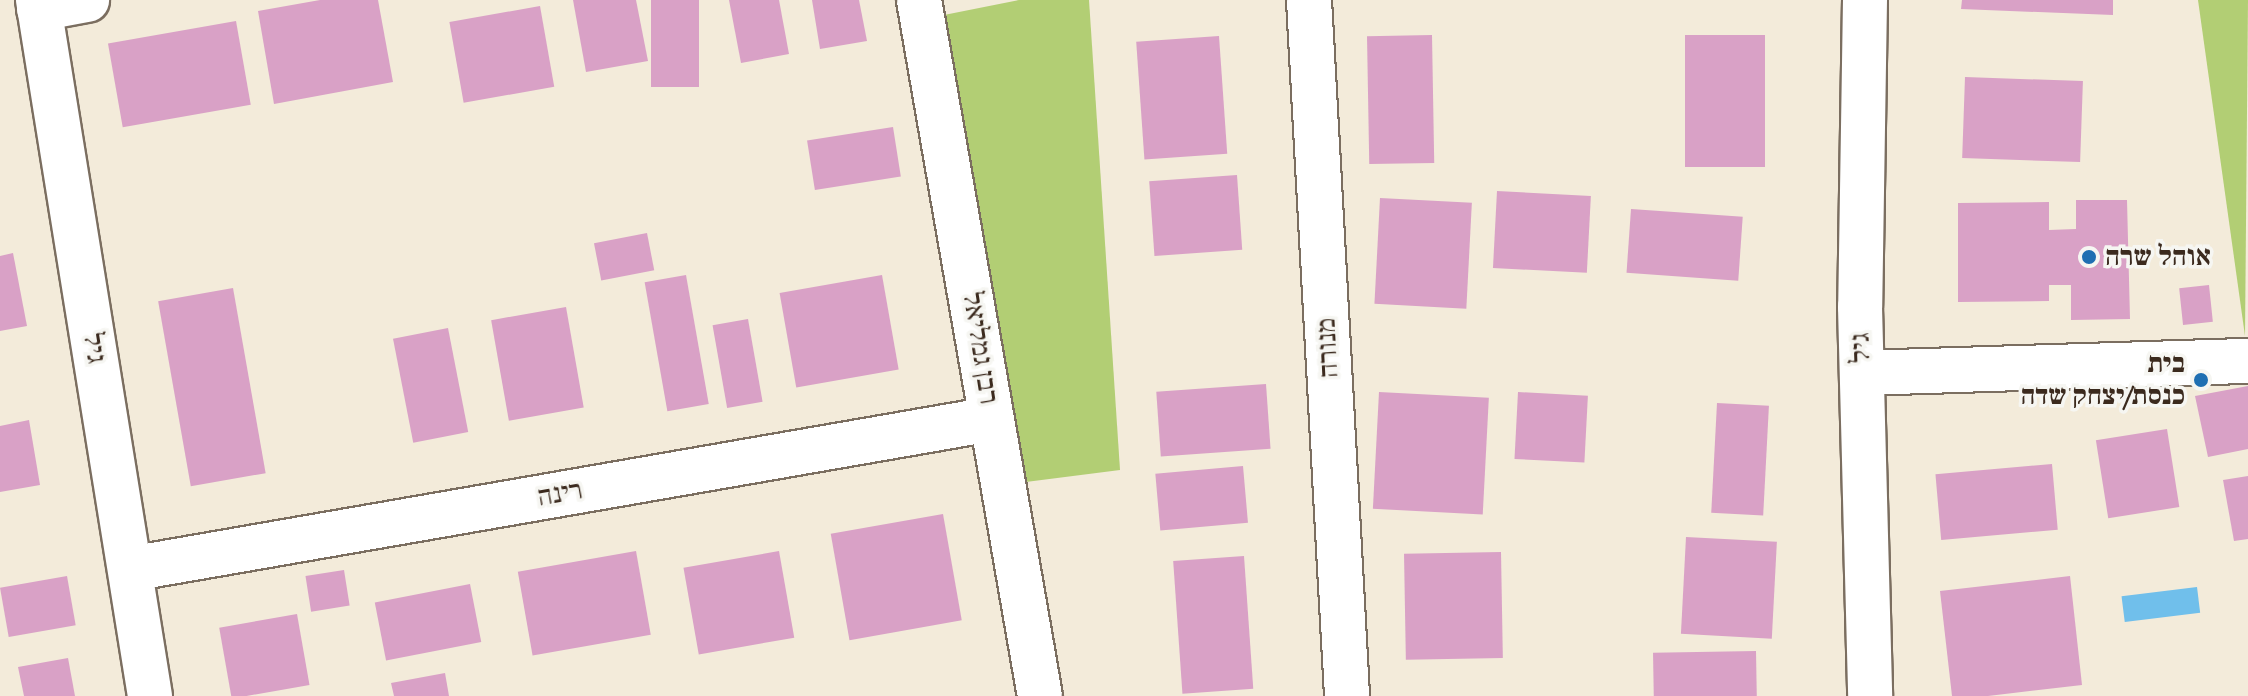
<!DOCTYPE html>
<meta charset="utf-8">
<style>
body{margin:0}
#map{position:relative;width:2248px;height:696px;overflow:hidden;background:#f3ebda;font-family:"IM FELL Double Pica","Frank Ruhl Libre",serif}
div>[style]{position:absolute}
.green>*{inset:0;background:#b2ce74}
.water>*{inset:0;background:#70bfeb;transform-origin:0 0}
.building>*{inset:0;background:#d9a1c6;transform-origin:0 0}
.roads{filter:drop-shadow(2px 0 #7b6e60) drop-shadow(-2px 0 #7b6e60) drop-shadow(0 2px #7b6e60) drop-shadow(0 -2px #7b6e60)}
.minor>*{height:44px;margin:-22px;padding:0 22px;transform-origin:22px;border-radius:22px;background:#fff}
.dots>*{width:22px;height:22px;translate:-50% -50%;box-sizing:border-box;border:4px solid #f6f6f2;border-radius:50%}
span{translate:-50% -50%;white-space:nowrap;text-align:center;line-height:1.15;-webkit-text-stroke:7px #f6f6f2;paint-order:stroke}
.poi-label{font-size:28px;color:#3b2a1e;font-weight:700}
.left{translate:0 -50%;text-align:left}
.right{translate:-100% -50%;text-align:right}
.street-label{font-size:28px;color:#3b2a1e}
</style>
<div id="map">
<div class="green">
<div style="clip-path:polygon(1019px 0,1089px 0,1120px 470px,1011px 484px,944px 15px)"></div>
<div style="clip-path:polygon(2198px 0,2248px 0,2245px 336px)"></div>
</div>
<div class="water">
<div style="left:2197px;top:587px;width:26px;height:76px;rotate:83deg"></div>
</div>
<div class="building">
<div style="clip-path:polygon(320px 0,378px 0,393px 82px,274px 104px,258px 11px)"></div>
<div style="clip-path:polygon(573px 0,636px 0,648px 61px,586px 72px)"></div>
<div style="left:651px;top:0;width:48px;height:87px"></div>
<div style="clip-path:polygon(729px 0,779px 0,789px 54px,741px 63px)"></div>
<div style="clip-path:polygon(812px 0,859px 0,867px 41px,820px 49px)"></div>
<div style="clip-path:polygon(1962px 0,2113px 0,2113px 15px,1961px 9px)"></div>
<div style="left:540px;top:6px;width:82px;height:92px;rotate:80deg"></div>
<div style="left:236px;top:21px;width:85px;height:130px;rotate:80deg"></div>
<div style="left:1432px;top:35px;width:128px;height:65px;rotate:89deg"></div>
<div style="left:1685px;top:35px;width:80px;height:132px"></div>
<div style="left:1219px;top:36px;width:118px;height:83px;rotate:86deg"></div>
<div style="left:1965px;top:77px;width:118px;height:81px;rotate:2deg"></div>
<div style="left:893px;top:127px;width:50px;height:87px;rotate:81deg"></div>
<div style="left:1237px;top:175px;width:75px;height:88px;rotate:86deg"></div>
<div style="left:1497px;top:191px;width:94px;height:77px;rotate:3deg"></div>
<div style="left:1380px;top:198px;width:92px;height:106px;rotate:3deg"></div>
<div style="clip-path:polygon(2076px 200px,2127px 200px,2130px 319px,2071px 320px,2071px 285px,2049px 285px,2049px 301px,1958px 302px,1958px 203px,2049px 202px,2049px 230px,2076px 229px)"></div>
<div style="left:1631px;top:209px;width:112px;height:64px;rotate:4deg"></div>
<div style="left:647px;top:233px;width:38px;height:54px;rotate:79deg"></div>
<div style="clip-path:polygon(13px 253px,27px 326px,0 331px,0 256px)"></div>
<div style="left:686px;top:275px;width:131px;height:42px;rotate:80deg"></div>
<div style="left:882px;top:275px;width:96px;height:104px;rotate:80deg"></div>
<div style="left:2209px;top:285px;width:37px;height:30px;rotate:84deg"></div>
<div style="left:233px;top:288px;width:188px;height:76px;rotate:80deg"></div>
<div style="left:566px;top:307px;width:102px;height:76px;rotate:80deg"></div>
<div style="left:748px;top:319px;width:84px;height:36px;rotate:80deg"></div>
<div style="left:448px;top:328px;width:106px;height:56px;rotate:79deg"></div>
<div style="left:1266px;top:384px;width:65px;height:110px;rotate:86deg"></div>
<div style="clip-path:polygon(2248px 386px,2248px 449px,2208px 457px,2195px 396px)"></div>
<div style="left:1379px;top:392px;width:110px;height:117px;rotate:3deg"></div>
<div style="left:1518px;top:392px;width:70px;height:67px;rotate:3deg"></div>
<div style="left:1717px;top:403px;width:52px;height:110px;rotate:3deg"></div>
<div style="clip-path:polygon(29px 420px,40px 485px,0 492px,0 426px)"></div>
<div style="left:2167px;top:429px;width:79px;height:72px;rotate:81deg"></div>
<div style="left:2052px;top:464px;width:66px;height:117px;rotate:85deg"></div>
<div style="left:1243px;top:466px;width:57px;height:88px;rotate:85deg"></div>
<div style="clip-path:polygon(2248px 476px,2248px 539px,2234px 541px,2223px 480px)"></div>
<div style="left:943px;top:514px;width:108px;height:114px;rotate:80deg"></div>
<div style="left:1686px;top:537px;width:91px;height:97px;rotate:3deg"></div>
<div style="left:636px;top:551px;width:85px;height:120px;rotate:80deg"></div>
<div style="left:779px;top:551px;width:88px;height:97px;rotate:80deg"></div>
<div style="left:1501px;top:552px;width:106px;height:97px;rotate:89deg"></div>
<div style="left:1244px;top:556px;width:133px;height:71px;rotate:86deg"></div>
<div style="left:344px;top:570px;width:36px;height:39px;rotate:81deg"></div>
<div style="left:67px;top:576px;width:50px;height:68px;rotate:80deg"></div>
<div style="clip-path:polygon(2070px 576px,2082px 685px,1988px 696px,1952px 696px,1940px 591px)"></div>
<div style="left:470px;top:584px;width:59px;height:97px;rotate:79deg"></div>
<div style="left:297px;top:614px;width:72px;height:79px;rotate:80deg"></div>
<div style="left:1756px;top:651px;width:45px;height:103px;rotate:89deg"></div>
<div style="clip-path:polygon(68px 658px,75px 696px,24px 696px,18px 667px)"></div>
<div style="clip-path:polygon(445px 673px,449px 696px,394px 696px,391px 683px)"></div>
</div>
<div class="roads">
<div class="minor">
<div style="left:38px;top:0;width:705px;rotate:80.86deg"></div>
<div style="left:919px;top:0;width:706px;rotate:80.14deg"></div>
<div style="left:1309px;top:0;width:697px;rotate:86.87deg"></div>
<div style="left:1865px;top:0;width:307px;rotate:90.9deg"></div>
<div style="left:1860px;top:307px;width:389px;rotate:88.5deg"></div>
<div style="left:39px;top:9px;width:49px;rotate:-10.6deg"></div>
<div style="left:1862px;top:373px;width:386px;rotate:-1.8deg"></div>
<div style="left:130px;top:569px;width:874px;rotate:-9.88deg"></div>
</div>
</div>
<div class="dots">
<div style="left:2089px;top:257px;background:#1f6fb2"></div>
<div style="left:2201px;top:380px;background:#1f6fb2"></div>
</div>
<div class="poi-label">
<span class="left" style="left:2105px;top:257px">אוהל שרה</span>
<span class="right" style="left:2185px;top:380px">בית<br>כנסת/יצחק שדה</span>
</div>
<div class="street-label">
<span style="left:94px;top:348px;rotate:81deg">גיל</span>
<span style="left:980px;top:348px;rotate:81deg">רבן גמליאל</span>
<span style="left:1328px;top:348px;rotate:-93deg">מנורה</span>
<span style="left:1861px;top:348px;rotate:-92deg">גיל</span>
<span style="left:560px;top:494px;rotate:-10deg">רינה</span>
</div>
</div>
